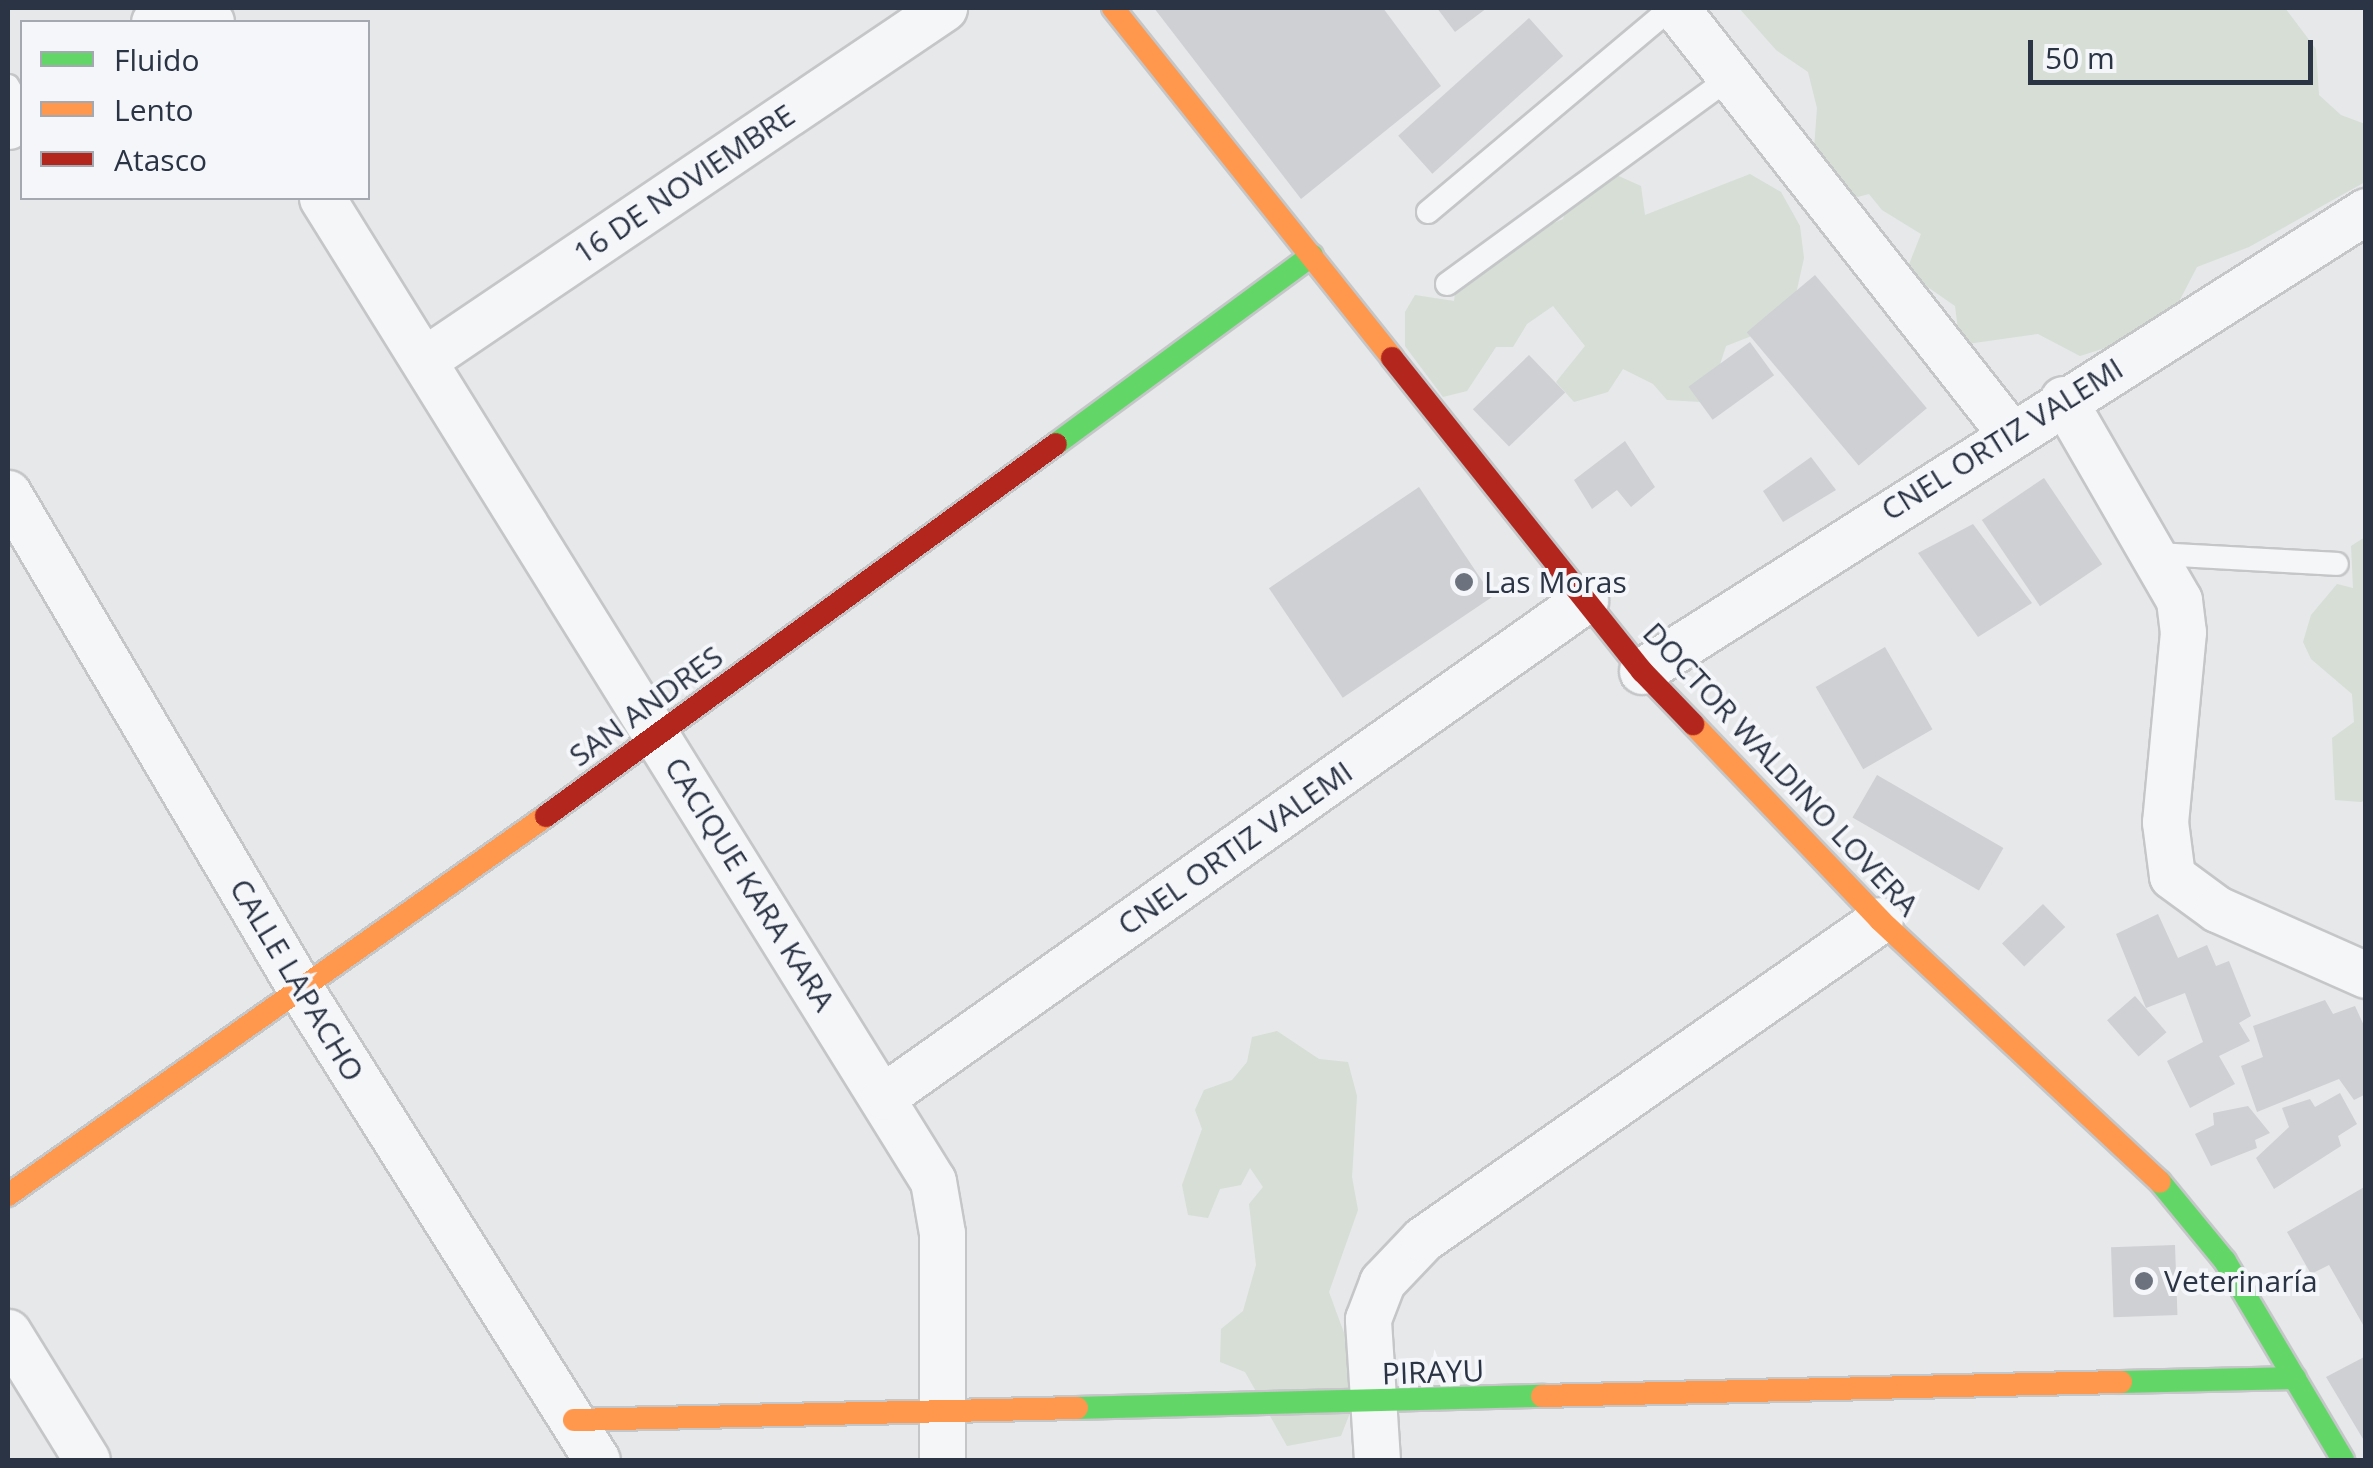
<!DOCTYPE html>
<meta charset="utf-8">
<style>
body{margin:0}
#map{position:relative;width:2373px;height:1468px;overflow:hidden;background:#e6e8ea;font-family:"Open Sans",sans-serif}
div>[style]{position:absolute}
.green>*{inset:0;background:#d6ded6}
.building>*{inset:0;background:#ced0d3;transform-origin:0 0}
.roads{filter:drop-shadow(2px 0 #c4c6c8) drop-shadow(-2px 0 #c4c6c8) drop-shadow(0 2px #c4c6c8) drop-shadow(0 -2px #c4c6c8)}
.lane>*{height:22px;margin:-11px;padding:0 11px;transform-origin:11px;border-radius:11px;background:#f5f6f7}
.street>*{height:45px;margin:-22.5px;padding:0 22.5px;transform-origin:22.5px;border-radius:22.5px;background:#f5f6f7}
.fast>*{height:22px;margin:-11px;padding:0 11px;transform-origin:11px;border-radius:11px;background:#63d668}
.slow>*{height:22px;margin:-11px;padding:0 11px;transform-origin:11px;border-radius:11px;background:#ff974d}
.jam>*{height:22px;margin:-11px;padding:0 11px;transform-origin:11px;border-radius:11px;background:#b3261e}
.dots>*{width:28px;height:28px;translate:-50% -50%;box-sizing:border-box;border:5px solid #f4f6f9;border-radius:50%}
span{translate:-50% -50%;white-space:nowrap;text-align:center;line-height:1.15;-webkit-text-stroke:8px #f4f6f9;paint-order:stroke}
.street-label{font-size:30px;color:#2b3445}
.poi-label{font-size:30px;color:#2b3445}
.left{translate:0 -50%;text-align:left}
.frame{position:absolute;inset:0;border:10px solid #2b3445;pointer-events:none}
.legend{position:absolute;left:20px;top:20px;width:350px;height:180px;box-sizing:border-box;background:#f4f6f9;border:2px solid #a4a8b1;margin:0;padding:12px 18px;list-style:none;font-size:30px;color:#2b3445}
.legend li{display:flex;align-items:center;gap:20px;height:50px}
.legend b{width:50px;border:2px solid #a4a8b1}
.scale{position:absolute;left:2028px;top:40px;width:285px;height:45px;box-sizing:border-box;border:5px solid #2b3445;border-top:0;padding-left:12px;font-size:30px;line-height:35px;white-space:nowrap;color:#2b3445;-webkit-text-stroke:8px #f4f6f9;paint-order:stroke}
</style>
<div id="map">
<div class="green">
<div style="clip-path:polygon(1739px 8px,2285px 8px,2316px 49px,2319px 95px,2341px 115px,2365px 124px,2365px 182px,2249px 247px,2197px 267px,2159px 340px,2127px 341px,2080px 356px,2038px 334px,1960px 345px,1955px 306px,1906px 272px,1921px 234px,1882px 210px,1869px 194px,1846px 200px,1813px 163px,1817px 108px,1808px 72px,1776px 50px)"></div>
<div style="clip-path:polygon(1612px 173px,1641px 186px,1645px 215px,1750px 174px,1781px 192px,1800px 226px,1804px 258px,1792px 312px,1772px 328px,1726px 346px,1711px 392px,1701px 402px,1667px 400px,1653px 384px,1623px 369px,1608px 392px,1574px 402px,1556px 382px,1585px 346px,1553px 306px,1527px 324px,1513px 347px,1496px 347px,1467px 391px,1443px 397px,1405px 346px,1405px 312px,1415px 295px,1454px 301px,1457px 279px,1477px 248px,1497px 231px,1519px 224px,1535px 231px,1563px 219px,1574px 180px)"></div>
<div style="clip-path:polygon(2365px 537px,2366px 800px,2361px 802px,2335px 800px,2332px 738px,2354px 722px,2352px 694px,2311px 659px,2303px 642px,2311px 615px,2337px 584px,2353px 588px,2351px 546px)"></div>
<div style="clip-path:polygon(1277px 1031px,1319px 1059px,1348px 1062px,1357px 1096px,1352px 1177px,1358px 1210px,1329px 1292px,1362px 1382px,1341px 1436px,1287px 1446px,1245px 1372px,1220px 1362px,1221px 1329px,1243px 1311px,1256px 1265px,1249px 1204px,1263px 1187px,1250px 1168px,1241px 1185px,1220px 1189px,1208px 1218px,1188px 1215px,1182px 1185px,1202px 1129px,1195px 1110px,1204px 1090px,1232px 1080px,1247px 1062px,1252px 1037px)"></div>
</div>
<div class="building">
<div style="clip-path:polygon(1154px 8px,1383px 8px,1441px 86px,1301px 199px)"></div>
<div style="clip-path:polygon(1437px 8px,1487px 8px,1455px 32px)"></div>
<div style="left:1529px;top:18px;width:51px;height:176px;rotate:48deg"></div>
<div style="left:1815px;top:275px;width:174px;height:89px;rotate:50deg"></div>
<div style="left:1750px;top:342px;width:41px;height:76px;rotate:54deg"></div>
<div style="left:1529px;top:355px;width:52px;height:78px;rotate:46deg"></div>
<div style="clip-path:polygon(1625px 441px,1655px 487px,1631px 507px,1617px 490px,1592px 509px,1574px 480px)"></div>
<div style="clip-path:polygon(1811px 457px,1836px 490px,1783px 522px,1763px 491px)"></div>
<div style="left:2044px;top:478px;width:104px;height:75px;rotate:56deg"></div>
<div style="left:1419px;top:487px;width:132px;height:181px;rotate:56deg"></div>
<div style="clip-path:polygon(1973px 524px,2032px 603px,1978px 637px,1918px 553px)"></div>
<div style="left:1885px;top:647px;width:95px;height:80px;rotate:60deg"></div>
<div style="left:1877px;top:775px;width:146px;height:49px;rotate:30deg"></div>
<div style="left:2043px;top:904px;width:32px;height:57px;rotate:46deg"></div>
<div style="clip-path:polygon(2158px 914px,2178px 958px,2207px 945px,2216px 966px,2229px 961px,2251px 1016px,2239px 1023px,2250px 1041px,2219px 1056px,2235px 1084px,2190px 1108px,2167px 1061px,2203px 1042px,2185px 993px,2146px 1008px,2116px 934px)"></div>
<div style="left:2135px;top:996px;width:48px;height:37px;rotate:49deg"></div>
<div style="clip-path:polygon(2325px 1000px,2333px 1014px,2355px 1006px,2366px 1030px,2366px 1094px,2354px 1100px,2339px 1079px,2257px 1112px,2241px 1066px,2263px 1057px,2253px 1026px)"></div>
<div style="clip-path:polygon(2340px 1093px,2357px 1124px,2338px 1136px,2341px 1146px,2274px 1189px,2256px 1158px,2289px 1127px,2282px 1108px,2310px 1099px,2315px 1107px)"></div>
<div style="clip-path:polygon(2248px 1106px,2270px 1133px,2255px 1140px,2257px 1148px,2211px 1166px,2195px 1134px,2214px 1125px,2213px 1113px)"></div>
<div style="clip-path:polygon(2366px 1186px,2366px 1330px,2329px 1265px,2311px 1274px,2287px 1232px)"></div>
<div style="left:2175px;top:1245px;width:70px;height:64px;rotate:88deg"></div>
<div style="clip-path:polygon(2366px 1356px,2366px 1444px,2326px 1377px)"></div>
</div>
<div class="roads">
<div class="lane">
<div style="left:8px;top:86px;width:28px;rotate:60deg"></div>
<div style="left:1428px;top:212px;width:317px;rotate:-40deg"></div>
<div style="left:1447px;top:284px;width:351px;rotate:-36.1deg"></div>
<div style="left:2158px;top:554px;width:179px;rotate:3.2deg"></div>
</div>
<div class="street">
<div style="left:201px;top:8px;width:17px;rotate:54deg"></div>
<div style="left:1676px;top:8px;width:539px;rotate:51.85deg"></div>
<div style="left:154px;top:22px;width:26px;rotate:-32deg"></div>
<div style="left:8px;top:126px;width:18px;rotate:-38deg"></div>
<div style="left:322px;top:198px;width:1157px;rotate:58.14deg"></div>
<div style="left:933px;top:1181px;width:53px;rotate:80.2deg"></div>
<div style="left:942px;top:1233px;width:227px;rotate:90deg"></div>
<div style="left:424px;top:360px;width:628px;rotate:-34.09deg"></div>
<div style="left:2063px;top:399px;width:232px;rotate:60deg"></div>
<div style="left:2179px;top:600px;width:32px;rotate:83deg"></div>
<div style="left:2183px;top:632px;width:191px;rotate:95.4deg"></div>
<div style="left:2165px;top:822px;width:54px;rotate:82.6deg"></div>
<div style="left:2172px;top:876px;width:56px;rotate:36.3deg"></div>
<div style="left:2217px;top:909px;width:163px;rotate:23.9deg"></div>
<div style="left:8px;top:493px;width:571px;rotate:59.48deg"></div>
<div style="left:298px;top:985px;width:561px;rotate:57.81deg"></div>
<div style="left:1642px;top:671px;width:858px;rotate:-32.43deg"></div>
<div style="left:884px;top:1096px;width:859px;rotate:-35.28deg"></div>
<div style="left:8px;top:1332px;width:150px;rotate:58.3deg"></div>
<div style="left:1377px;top:1460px;width:141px;rotate:-93.7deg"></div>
<div style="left:1368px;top:1319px;width:40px;rotate:-69deg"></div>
<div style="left:1382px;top:1282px;width:59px;rotate:-46.4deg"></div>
<div style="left:1423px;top:1239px;width:557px;rotate:-34.92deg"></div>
</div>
<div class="fast">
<div style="left:1056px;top:444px;width:318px;rotate:-36.4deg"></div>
<div style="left:2160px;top:1182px;width:102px;rotate:50.6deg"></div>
<div style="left:2225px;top:1261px;width:231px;rotate:59.3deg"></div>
<div style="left:2121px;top:1382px;width:174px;rotate:-1.3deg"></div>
<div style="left:1077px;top:1408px;width:465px;rotate:-1.5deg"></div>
</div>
<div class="slow">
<div style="left:1113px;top:8px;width:448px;rotate:51.4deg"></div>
<div style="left:1693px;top:724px;width:271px;rotate:46.3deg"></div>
<div style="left:1880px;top:920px;width:383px;rotate:43.1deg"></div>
<div style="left:8px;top:1195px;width:658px;rotate:-35.16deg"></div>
<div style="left:1542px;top:1396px;width:579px;rotate:-1.39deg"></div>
<div style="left:574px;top:1420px;width:503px;rotate:-1.37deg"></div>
</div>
<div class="jam">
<div style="left:1392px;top:358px;width:401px;rotate:51.4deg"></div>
<div style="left:1642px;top:671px;width:74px;rotate:46.1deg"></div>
<div style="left:546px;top:816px;width:631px;rotate:-36.11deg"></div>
</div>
</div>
<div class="dots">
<div style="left:1464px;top:582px;background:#6c737f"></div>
<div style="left:2144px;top:1281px;background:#6c737f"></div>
</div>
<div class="street-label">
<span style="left:684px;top:184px;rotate:-34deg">16 DE NOVIEMBRE</span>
<span style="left:2002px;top:439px;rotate:-32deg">CNEL ORTIZ VALEMI</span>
<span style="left:646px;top:706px;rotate:-36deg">SAN ANDRES</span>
<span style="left:1781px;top:769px;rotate:47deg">DOCTOR WALDINO LOVERA</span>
<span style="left:1235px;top:848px;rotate:-35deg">CNEL ORTIZ VALEMI</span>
<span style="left:750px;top:884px;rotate:58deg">CACIQUE KARA KARA</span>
<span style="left:297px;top:980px;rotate:59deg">CALLE LAPACHO</span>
<span style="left:1433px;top:1372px;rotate:-2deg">PIRAYU</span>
</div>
<div class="poi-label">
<span class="left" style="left:1484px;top:582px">Las Moras</span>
<span class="left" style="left:2164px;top:1281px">Veterinaría</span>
</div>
<div class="frame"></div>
<ul class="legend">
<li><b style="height:12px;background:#63d668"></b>Fluido</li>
<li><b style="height:12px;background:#ff974d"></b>Lento</li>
<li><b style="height:12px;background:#b3261e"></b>Atasco</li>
</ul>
<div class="scale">50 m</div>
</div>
